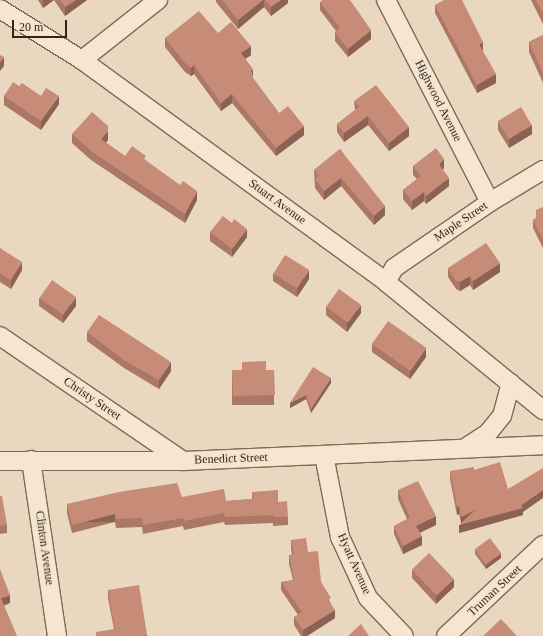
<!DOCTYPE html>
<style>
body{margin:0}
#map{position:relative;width:543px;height:636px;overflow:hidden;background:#ead7bf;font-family:"Times New Roman",serif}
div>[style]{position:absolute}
.roads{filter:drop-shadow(1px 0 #826859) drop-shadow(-1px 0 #826859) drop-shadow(0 1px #826859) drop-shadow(0 -1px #826859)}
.minor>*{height:18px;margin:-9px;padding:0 9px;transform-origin:9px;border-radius:9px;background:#f6e6d1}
.wall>*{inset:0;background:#ab7866;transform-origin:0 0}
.shaded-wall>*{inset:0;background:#8b6253;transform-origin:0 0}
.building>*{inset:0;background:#c78c77;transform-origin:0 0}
span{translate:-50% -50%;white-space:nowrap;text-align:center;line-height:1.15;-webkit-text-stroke:4px #f2e3ce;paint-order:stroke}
.street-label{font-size:12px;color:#32241c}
.scale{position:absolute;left:12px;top:20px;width:55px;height:18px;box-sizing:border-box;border:2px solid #32241c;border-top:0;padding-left:5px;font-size:12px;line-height:14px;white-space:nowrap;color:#32241c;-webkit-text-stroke:3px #f2e3ce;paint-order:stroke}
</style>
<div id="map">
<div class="roads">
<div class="minor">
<div style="left:386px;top:0;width:227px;rotate:62.8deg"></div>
<div style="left:0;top:9px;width:97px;rotate:31.9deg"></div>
<div style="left:82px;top:60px;width:376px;rotate:36.1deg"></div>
<div style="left:386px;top:282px;width:203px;rotate:39.2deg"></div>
<div style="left:82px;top:60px;width:97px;rotate:-38.3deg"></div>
<div style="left:386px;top:282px;width:16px;rotate:-60deg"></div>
<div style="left:394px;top:268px;width:116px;rotate:-34.5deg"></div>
<div style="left:490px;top:202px;width:62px;rotate:-31.1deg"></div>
<div style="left:0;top:336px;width:222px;rotate:34.3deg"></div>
<div style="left:465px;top:448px;width:27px;rotate:-33deg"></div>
<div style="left:488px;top:433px;width:22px;rotate:-51deg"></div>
<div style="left:502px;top:416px;width:34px;rotate:-75deg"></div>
<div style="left:324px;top:455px;width:84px;rotate:79deg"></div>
<div style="left:340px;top:537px;width:67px;rotate:65.3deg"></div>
<div style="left:368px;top:598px;width:52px;rotate:46.5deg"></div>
<div style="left:31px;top:460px;width:178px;rotate:81.6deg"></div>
<div style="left:0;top:461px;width:183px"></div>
<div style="left:183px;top:461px;width:360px;rotate:-2.5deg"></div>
<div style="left:446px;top:636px;width:133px;rotate:-43.2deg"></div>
</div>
</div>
<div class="wall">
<div style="clip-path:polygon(38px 0,87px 0,65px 16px,54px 0,43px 8px)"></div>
<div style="clip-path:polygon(216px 0,288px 0,288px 3px,271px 16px,264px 7px,238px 29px,216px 2px)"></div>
<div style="clip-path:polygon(531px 0,543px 0,543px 24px)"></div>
<div style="clip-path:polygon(320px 2px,371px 39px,348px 57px,335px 41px,335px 32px,336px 31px,320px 10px)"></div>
<div style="clip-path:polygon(435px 5px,483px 51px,482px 51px,496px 83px,477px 93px,435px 13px)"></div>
<div style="clip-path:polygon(218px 33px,251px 55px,245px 59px,253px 78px,279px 113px,304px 135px,276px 156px,232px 103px,221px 111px,194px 74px,191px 76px,185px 72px,165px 47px,165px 38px)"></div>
<div style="clip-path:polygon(543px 35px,543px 83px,529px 52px,529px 42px)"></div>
<div style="clip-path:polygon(19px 86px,41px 96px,59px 104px,41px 130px,4px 105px,4px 96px)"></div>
<div style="clip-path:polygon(354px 101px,409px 136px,389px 151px,368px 125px,344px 142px,337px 132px,337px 124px,355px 110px)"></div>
<div style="clip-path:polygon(498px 121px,532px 134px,509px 148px,498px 130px)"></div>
<div style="clip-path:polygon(72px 134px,108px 140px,106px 143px,125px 156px,146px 161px,197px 200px,185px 223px,91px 160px,72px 143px)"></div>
<div style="clip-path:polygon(340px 149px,385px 215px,374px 225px,341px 186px,324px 200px,315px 188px,314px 170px)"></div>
<div style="clip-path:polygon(413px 166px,444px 168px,443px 169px,449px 186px,426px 204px,424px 201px,412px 210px,403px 199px,403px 190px,417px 179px,413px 175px)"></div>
<div style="clip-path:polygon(543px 207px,543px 248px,533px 228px,533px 220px,536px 218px)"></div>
<div style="clip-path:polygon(210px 232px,247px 237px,232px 257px,210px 241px)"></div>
<div style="clip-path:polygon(0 248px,22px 270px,11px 289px,0 282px)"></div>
<div style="clip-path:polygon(448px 268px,500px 272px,473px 290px,470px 285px,460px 291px,456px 289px,448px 277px)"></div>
<div style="clip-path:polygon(273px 273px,309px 279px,297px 297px,273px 281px)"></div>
<div style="clip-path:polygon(39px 298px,76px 306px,63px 323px,39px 306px)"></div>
<div style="clip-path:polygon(326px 307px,361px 313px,347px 332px,326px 315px)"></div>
<div style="clip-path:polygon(87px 332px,171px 371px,159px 389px,124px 368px,87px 341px)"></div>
<div style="clip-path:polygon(372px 344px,426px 357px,410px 379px,372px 352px)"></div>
<div style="left:232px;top:370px;width:42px;height:35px"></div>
<div style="clip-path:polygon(331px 383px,311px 413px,306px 399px,290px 408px,290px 403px)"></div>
<div style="clip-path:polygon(474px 470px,508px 489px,523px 512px,523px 515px,459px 533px,461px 523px,459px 514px,457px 515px,450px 479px,450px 471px)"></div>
<div style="clip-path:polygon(398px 490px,436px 525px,420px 533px,422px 545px,403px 554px,394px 534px,394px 526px,407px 519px,398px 499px)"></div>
<div style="clip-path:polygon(252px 492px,278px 502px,288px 517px,288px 525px,273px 526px,273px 523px,225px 525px,224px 522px,184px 530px,183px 526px,143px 534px,142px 527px,116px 528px,115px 522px,72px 533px,67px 513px,67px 504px,182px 497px,226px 501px,252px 499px)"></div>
<div style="clip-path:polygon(0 496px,7px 525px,7px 533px,0 534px)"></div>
<div style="clip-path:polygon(291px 540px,308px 552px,321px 582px,331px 604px,335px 618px,307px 636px,301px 636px,294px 625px,294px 617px,298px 615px,281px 590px,281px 582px,293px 580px,289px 564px,289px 555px,292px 555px,291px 549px)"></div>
<div style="clip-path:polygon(475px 549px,501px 558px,486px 569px,475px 554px)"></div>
<div style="clip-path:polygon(412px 570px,454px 587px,436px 604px,412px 578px)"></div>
<div style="clip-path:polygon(108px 590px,147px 635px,147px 636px,96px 636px,114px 629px,108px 598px)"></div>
</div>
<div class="shaded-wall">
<div style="clip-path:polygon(43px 0,54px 0,43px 8px)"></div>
<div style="clip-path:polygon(76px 0,87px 0,65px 16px,65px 7px)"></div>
<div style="clip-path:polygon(263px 0,264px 0,264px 7px,238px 29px,238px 20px)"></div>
<div style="clip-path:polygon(281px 0,288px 0,288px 3px,271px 16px,271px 7px)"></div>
<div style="clip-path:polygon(371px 30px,371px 39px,348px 57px,348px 49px)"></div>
<div style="clip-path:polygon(483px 42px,483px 51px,479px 53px,479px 44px)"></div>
<div style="clip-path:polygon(251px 46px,251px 55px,241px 62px,241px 53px)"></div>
<div style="clip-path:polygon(4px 57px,4px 66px,0 71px,0 62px)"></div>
<div style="clip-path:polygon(194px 65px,194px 74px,191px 76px,191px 68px)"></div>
<div style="clip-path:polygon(253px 69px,253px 78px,251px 71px)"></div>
<div style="clip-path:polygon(496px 74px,496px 83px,477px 93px,477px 85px)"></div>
<div style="clip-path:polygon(232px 94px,232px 103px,221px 111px,221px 103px)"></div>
<div style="clip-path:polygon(59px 96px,59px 104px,41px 130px,41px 121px)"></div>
<div style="clip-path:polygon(368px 116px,368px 125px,344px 142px,344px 133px)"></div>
<div style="clip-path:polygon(532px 125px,532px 134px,509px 148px,509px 139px)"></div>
<div style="clip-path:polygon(304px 126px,304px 135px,276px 156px,276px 148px)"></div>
<div style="clip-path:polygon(409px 127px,409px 136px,389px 151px,389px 143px)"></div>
<div style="clip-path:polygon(108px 131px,108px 140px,101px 148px,101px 139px)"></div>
<div style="clip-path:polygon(444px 159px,444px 168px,439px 173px,439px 164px)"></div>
<div style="clip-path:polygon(341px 178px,341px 186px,324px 200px,324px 191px)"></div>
<div style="clip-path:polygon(449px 178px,449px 186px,426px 204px,426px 196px)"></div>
<div style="clip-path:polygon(197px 191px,197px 200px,185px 223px,185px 214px)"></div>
<div style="clip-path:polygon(424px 192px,424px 201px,412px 210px,412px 201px)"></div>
<div style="clip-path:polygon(385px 206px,385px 215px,374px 225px,374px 216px)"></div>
<div style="clip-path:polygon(247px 229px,247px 237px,232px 257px,232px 249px)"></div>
<div style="clip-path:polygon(22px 262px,22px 270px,11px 289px,11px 280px)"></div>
<div style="clip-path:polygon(500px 263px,500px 272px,473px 290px,473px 281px)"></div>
<div style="clip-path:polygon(309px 270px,309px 279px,297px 297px,297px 288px)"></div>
<div style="clip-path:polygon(470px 276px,470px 285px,460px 291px,460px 282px)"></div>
<div style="clip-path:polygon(76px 297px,76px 306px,63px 323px,63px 315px)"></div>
<div style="clip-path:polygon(361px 305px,361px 313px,347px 332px,347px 323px)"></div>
<div style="clip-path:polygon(426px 348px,426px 357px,410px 379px,410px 371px)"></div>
<div style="clip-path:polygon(171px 362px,171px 371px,159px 389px,159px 380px)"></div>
<div style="clip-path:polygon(331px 378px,331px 383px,311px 413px,311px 409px)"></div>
<div style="clip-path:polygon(306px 395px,306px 399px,290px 408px,290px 403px)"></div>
<div style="clip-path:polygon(543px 490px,543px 498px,523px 512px,523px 515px,459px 533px,459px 525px,461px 525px,461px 517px,475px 510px,521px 505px)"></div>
<div style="clip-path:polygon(459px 506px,459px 514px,457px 515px,457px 507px)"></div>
<div style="left:115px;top:514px;width:8px;height:44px;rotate:90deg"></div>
<div style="clip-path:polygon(436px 516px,436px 525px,416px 534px,416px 526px)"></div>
<div style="clip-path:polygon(422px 536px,422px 545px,403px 554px,403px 546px)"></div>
<div style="clip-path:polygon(501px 553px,501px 558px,486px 569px,486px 565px)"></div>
<div style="clip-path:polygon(454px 579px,454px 587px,436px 604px,436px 595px)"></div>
<div style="clip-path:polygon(10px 595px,10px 603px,1px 607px,1px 598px)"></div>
<div style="clip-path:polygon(335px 610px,335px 618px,307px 636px,303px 636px,303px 630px)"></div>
</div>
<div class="building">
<div style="clip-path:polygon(60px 0,76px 0,65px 7px)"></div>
<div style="clip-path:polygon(222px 0,263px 0,238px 20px)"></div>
<div style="clip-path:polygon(265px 0,281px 0,271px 7px)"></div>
<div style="clip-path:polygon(322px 0,350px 0,371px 30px,348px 49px,335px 32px,340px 28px,320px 2px)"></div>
<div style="clip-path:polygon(444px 0,462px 0,483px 42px,479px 44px,496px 74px,477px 85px,435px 5px)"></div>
<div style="clip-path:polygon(536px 0,543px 0,543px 14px)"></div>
<div style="clip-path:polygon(199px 11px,218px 33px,231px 22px,251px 46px,241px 53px,253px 69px,251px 71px,253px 79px,279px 113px,288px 106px,304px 126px,276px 148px,232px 94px,221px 103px,194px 65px,191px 68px,185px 63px,165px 38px)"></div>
<div style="clip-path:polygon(543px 35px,543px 74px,529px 42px)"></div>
<div style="clip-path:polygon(0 55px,4px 57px,0 62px)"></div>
<div style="clip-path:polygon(13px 82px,19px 86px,22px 83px,41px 96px,46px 88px,59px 96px,41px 121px,4px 96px)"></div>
<div style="clip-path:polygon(376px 85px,409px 127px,389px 143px,368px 116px,344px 133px,337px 124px,359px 107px,354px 101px)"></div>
<div style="left:521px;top:107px;width:21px;height:27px;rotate:59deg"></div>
<div style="clip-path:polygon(92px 112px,108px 126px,108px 131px,101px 139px,125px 156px,132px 146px,146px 156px,144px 159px,180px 185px,183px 181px,197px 191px,185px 214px,91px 151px,72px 134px)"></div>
<div style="clip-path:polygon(436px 148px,444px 159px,439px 164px,449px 178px,426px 196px,424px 192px,412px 201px,403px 190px,421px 176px,413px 166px)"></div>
<div style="clip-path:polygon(340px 149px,385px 206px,374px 216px,341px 178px,324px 191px,315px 179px,319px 176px,314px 170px)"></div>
<div style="clip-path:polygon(543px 207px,543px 240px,533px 220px,536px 218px,536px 210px)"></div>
<div style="clip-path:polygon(223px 216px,232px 223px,234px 219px,247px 229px,232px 249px,210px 232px)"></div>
<div style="clip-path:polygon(486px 243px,500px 263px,473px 281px,470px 276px,460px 282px,456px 281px,448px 268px)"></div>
<div style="clip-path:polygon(0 248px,22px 262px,11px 280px,0 273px)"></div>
<div style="left:285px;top:255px;width:28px;height:22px;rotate:32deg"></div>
<div style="left:52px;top:280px;width:29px;height:22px;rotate:35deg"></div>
<div style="left:339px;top:289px;width:27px;height:22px;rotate:36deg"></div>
<div style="clip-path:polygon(99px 315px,171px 362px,159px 380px,124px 360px,87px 332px)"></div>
<div style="left:388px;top:321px;width:47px;height:28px;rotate:35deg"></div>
<div style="clip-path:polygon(266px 361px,266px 370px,274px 370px,275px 395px,233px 396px,232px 370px,242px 370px,242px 362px)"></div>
<div style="clip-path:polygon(313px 367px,331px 378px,311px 409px,306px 395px,290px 403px)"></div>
<div style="clip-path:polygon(500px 462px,508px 489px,543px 468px,543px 490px,521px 505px,523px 508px,459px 525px,475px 510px,461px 517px,459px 506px,457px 507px,450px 471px,474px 467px,474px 470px)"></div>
<div style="clip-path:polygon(418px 481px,436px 516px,416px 526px,422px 536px,403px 546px,394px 526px,410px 518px,398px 490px)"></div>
<div style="clip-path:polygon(177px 483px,182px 497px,224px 489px,226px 501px,253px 499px,252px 492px,278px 490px,278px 502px,287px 501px,288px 517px,273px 517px,273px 515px,225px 517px,224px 513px,184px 521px,183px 518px,143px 525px,142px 518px,116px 519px,115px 514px,72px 525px,67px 504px,119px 492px)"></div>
<div style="clip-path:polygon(0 496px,2px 496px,7px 525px,0 526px)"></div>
<div style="clip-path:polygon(306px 538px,308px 552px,318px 551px,321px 582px,331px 598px,328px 600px,335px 610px,303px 630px,294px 617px,302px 612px,281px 582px,294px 580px,289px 555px,294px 554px,291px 540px)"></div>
<div style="left:490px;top:538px;width:19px;height:19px;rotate:54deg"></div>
<div style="left:429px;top:553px;width:36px;height:24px;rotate:46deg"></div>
<div style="clip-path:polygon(0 569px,10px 595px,1px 598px,17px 636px,0 636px)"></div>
<div style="clip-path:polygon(139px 585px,147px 635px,138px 636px,96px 636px,96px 632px,115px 629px,108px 590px)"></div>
<div style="clip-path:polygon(501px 619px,516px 635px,516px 636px,483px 636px)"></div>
<div style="clip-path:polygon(361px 624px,369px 636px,348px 636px)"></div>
</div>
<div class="street-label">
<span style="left:438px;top:101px;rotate:63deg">Highwood Avenue</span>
<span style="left:277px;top:202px;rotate:36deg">Stuart Avenue</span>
<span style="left:461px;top:222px;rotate:-34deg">Maple Street</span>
<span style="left:92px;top:399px;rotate:34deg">Christy Street</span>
<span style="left:231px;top:459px;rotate:-2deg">Benedict Street</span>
<span style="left:44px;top:548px;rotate:82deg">Clinton Avenue</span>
<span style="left:354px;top:564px;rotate:66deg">Hyatt Avenue</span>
<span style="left:495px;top:591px;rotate:-43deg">Truman Street</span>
</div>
<div class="scale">20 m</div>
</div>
